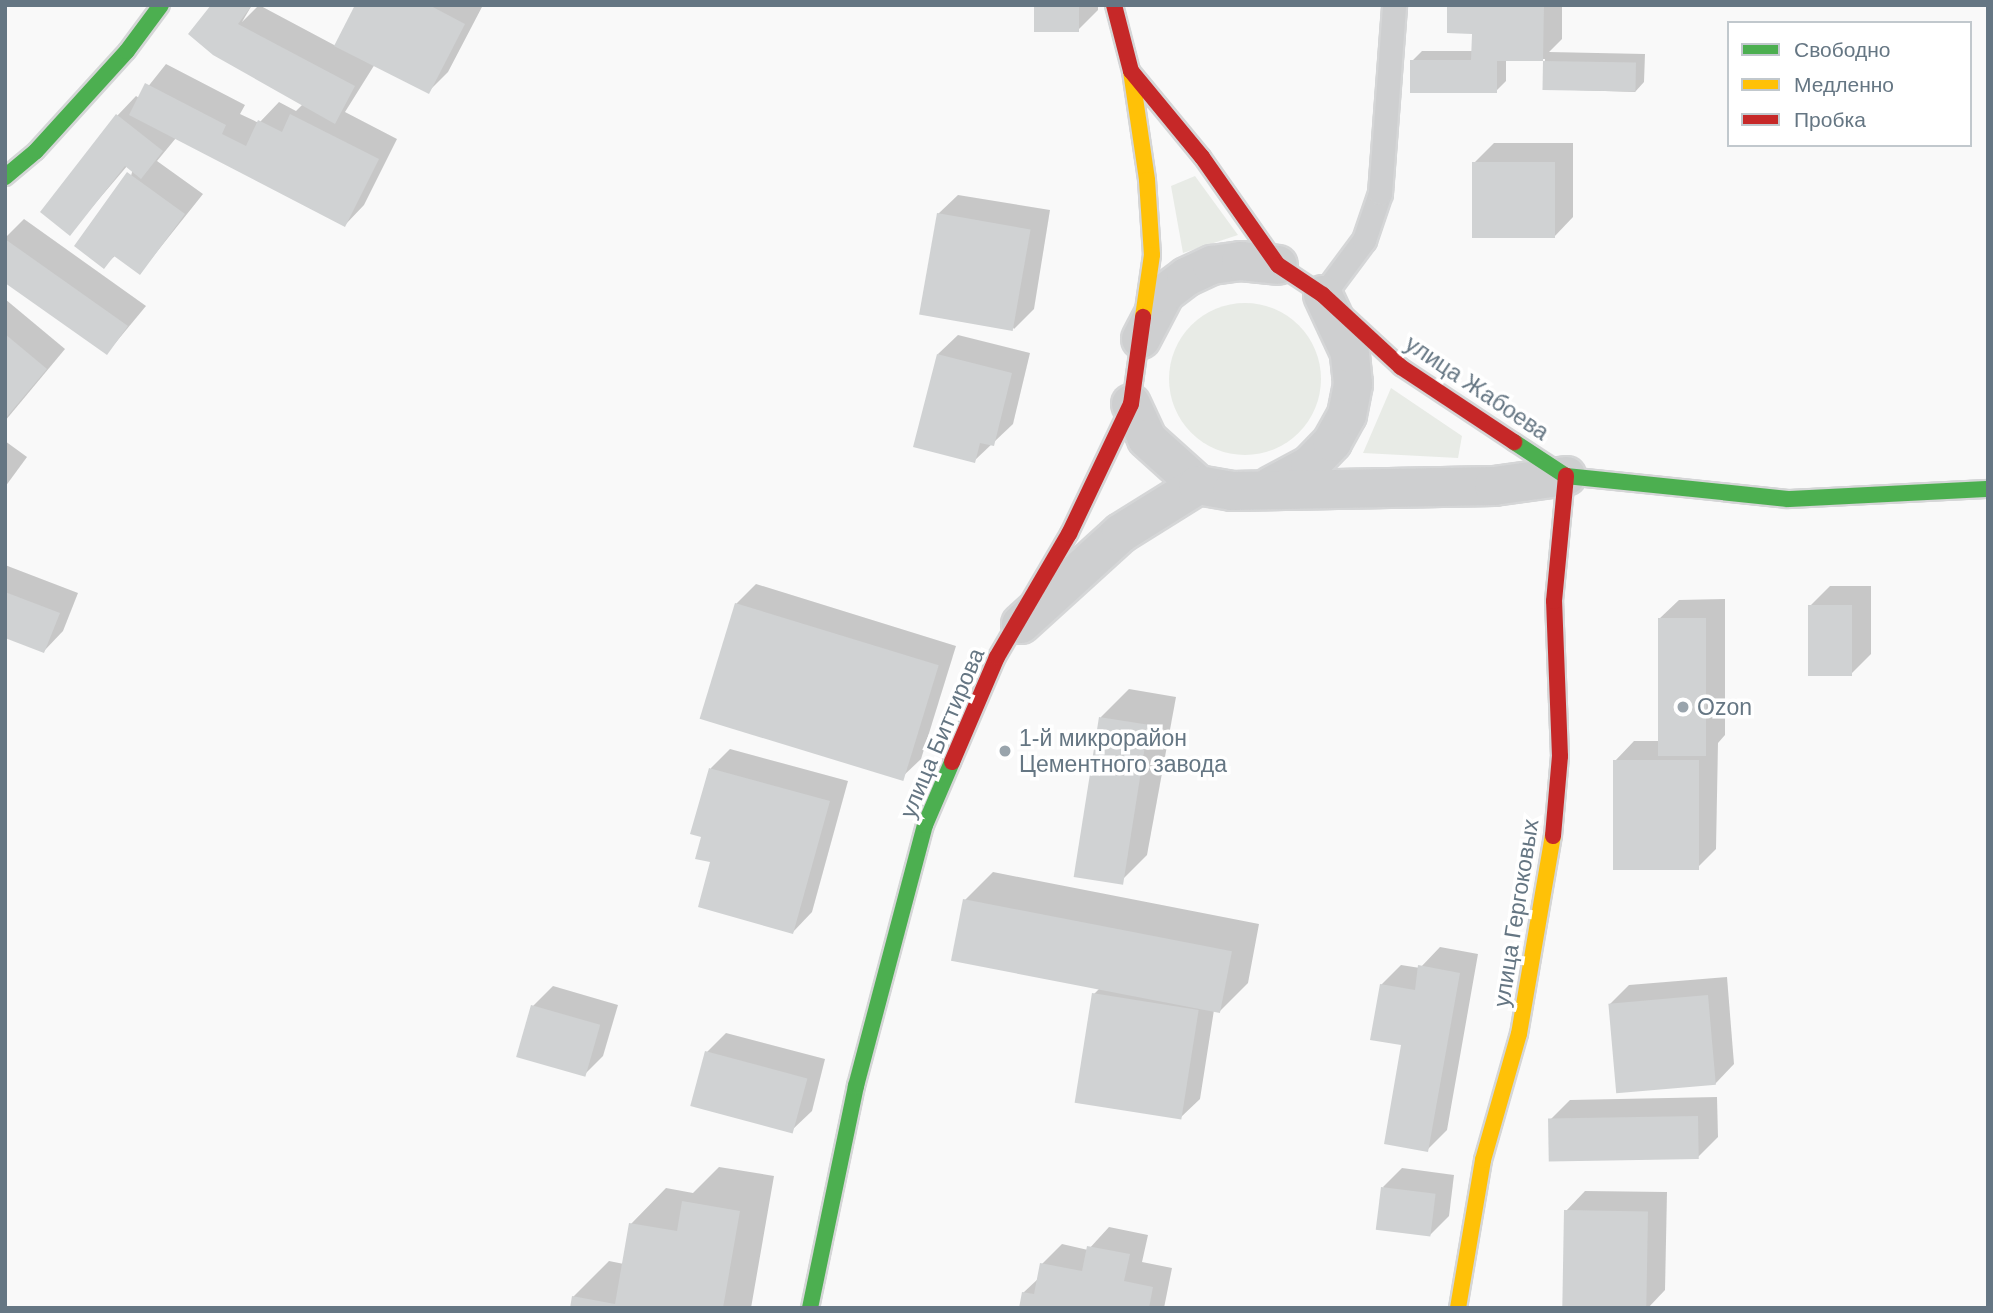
<!DOCTYPE html>
<meta charset="utf-8">
<style>
body{margin:0}
#map{position:relative;width:1993px;height:1313px;overflow:hidden;background:#f9f9f9;font-family:Arial,sans-serif}
div>[style]{position:absolute}
.green>*{inset:0;background:#e8ebe6}
.round{border-radius:50%}
.shadow>*{inset:0;background:#0003}
.building>*{inset:0;background:#d0d2d3;transform-origin:0 0}
.roads{filter:drop-shadow(2px 0 #d5d6d7) drop-shadow(-2px 0 #d5d6d7) drop-shadow(0 2px #d5d6d7) drop-shadow(0 -2px #d5d6d7)}
.lane>*{height:23px;margin:-11.5px;padding:0 11.5px;transform-origin:11.5px;border-radius:11.5px;background:#cecfd0}
.street>*{height:38px;margin:-19px;padding:0 19px;transform-origin:19px;border-radius:19px;background:#cecfd0}
.fast>*{height:16px;margin:-8px;padding:0 8px;transform-origin:8px;border-radius:8px;background:#4caf50}
.slow>*{height:16px;margin:-8px;padding:0 8px;transform-origin:8px;border-radius:8px;background:#ffc107}
.jam>*{height:16px;margin:-8px;padding:0 8px;transform-origin:8px;border-radius:8px;background:#c62828}
.dots>*{width:19px;height:19px;translate:-50% -50%;box-sizing:border-box;border:4px solid #fff;border-radius:50%}
span{translate:-50% -50%;white-space:nowrap;text-align:center;line-height:1.15;-webkit-text-stroke:7px #fff;paint-order:stroke}
.street-label{font-size:23px;color:#657683}
.poi-label{font-size:23px;color:#657683}
.left{translate:0 -50%;text-align:left}
.frame{position:absolute;inset:0;border:7px solid #657683;pointer-events:none}
.legend{position:absolute;left:1727px;top:21px;width:245px;height:126px;box-sizing:border-box;background:#fff;border:2px solid #c1c8cd;margin:0;padding:9px 12px;list-style:none;font-size:21px;color:#657683}
.legend li{display:flex;align-items:center;gap:14px;height:35px}
.legend b{width:35px;border:2px solid #c1c8cd}
</style>
<div id="map">
<div class="green">
<div style="clip-path:polygon(1195px 176px,1238px 235px,1183px 253px,1171px 186px)"></div>
<div class="round" style="left:1169px;top:303px;width:152px;height:152px"></div>
<div style="clip-path:polygon(1391px 388px,1462px 436px,1458px 458px,1363px 453px)"></div>
</div>
<div class="shadow">
<div style="clip-path:polygon(213px 5px,252px 5px,242px 22px,259px 5px,336px 46px,357px 5px,483px 5px,448px 72px,428px 92px,375px 64px,345px 112px,397px 139px,364px 205px,345px 225px,176px 138px,157px 161px,203px 194px,140px 273px,116px 255px,104px 266px,133px 169px,128px 165px,70px 233px,117px 116px,136px 96px,139px 98px,166px 64px,245px 105px,240px 114px,259px 123px,279px 102px,296px 111px,303px 104px)"></div>
<div style="clip-path:polygon(1036px 5px,1098px 5px,1098px 10px,1079px 29px)"></div>
<div style="clip-path:polygon(1449px 5px,1562px 5px,1562px 39px,1549px 52px,1645px 54px,1644px 82px,1635px 92px,1543px 89px,1545px 59px,1506px 59px,1506px 81px,1496px 91px,1412px 61px,1422px 51px,1473px 51px,1473px 32px)"></div>
<div style="clip-path:polygon(1494px 143px,1573px 143px,1573px 217px,1554px 237px,1474px 163px)"></div>
<div style="clip-path:polygon(958px 195px,1050px 210px,1034px 309px,1014px 329px,938px 214px)"></div>
<div style="clip-path:polygon(24px 219px,146px 306px,107px 353px,5px 280px,5px 238px)"></div>
<div style="clip-path:polygon(5px 299px,65px 349px,5px 421px)"></div>
<div style="clip-path:polygon(958px 335px,1030px 353px,1013px 424px,974px 461px,938px 354px)"></div>
<div style="clip-path:polygon(5px 441px,27px 457px,5px 487px)"></div>
<div style="clip-path:polygon(5px 565px,78px 593px,63px 631px,44px 651px,5px 636px)"></div>
<div style="clip-path:polygon(756px 584px,956px 646px,921px 759px,901px 778px,736px 604px)"></div>
<div style="clip-path:polygon(1830px 586px,1871px 586px,1871px 654px,1851px 674px,1810px 606px)"></div>
<div style="clip-path:polygon(1725px 599px,1725px 735px,1718px 743px,1716px 849px,1697px 868px,1615px 761px,1634px 741px,1659px 741px,1659px 619px,1679px 600px)"></div>
<div style="clip-path:polygon(1129px 689px,1176px 697px,1147px 855px,1119px 883px,1101px 717px)"></div>
<div style="clip-path:polygon(730px 749px,848px 781px,812px 912px,793px 932px,703px 836px,711px 768px)"></div>
<div style="clip-path:polygon(993px 872px,1259px 924px,1248px 983px,1220px 1011px,1214px 1010px,1200px 1099px,1180px 1118px,1094px 994px,1100px 988px,965px 900px)"></div>
<div style="clip-path:polygon(1440px 947px,1478px 954px,1447px 1130px,1427px 1150px,1403px 1044px,1381px 985px,1401px 965px,1420px 968px)"></div>
<div style="clip-path:polygon(1727px 977px,1734px 1064px,1715px 1084px,1609px 1005px,1629px 985px)"></div>
<div style="clip-path:polygon(553px 986px,618px 1005px,603px 1056px,584px 1075px,533px 1006px)"></div>
<div style="clip-path:polygon(726px 1033px,825px 1059px,812px 1111px,792px 1130px,707px 1052px)"></div>
<div style="clip-path:polygon(1717px 1097px,1718px 1137px,1698px 1157px,1550px 1120px,1570px 1100px)"></div>
<div style="clip-path:polygon(719px 1167px,774px 1176px,751px 1308px,571px 1308px,573px 1297px,609px 1261px,624px 1264px,631px 1224px,666px 1188px,693px 1193px)"></div>
<div style="clip-path:polygon(1402px 1168px,1454px 1175px,1449px 1216px,1429px 1236px,1383px 1187px)"></div>
<div style="clip-path:polygon(1585px 1191px,1667px 1192px,1665px 1290px,1648px 1308px,1564px 1308px,1566px 1211px)"></div>
<div style="clip-path:polygon(1109px 1227px,1148px 1235px,1142px 1262px,1172px 1268px,1164px 1308px,1020px 1308px,1023px 1293px,1040px 1277px,1042px 1264px,1062px 1244px,1088px 1250px)"></div>
</div>
<div class="building">
<div style="clip-path:polygon(211px 5px,252px 5px,238px 24px,355px 86px,335px 124px,213px 55px,188px 34px)"></div>
<div style="clip-path:polygon(355px 5px,429px 5px,465px 24px,429px 94px,334px 46px)"></div>
<div style="left:1034px;top:5px;width:45px;height:27px"></div>
<div style="clip-path:polygon(1447px 5px,1544px 5px,1543px 61px,1497px 61px,1497px 93px,1410px 93px,1410px 60px,1471px 60px,1472px 34px,1447px 33px)"></div>
<div style="left:1543px;top:61px;width:93px;height:29px;rotate:1deg"></div>
<div style="clip-path:polygon(145px 83px,226px 125px,222px 134px,246px 146px,258px 120px,282px 132px,290px 114px,379px 159px,345px 227px,129px 115px)"></div>
<div style="clip-path:polygon(116px 114px,163px 151px,141px 179px,125px 166px,70px 236px,40px 212px)"></div>
<div style="left:1472px;top:162px;width:83px;height:76px"></div>
<div style="clip-path:polygon(127px 172px,185px 214px,140px 275px,114px 256px,104px 269px,74px 246px)"></div>
<div style="left:937px;top:213px;width:95px;height:103px;rotate:10deg"></div>
<div style="clip-path:polygon(5px 239px,128px 326px,107px 355px,5px 283px)"></div>
<div style="clip-path:polygon(5px 334px,47px 369px,5px 419px)"></div>
<div style="clip-path:polygon(937px 354px,1012px 373px,994px 446px,980px 443px,975px 463px,913px 447px)"></div>
<div style="clip-path:polygon(5px 592px,60px 613px,44px 653px,5px 638px)"></div>
<div style="left:735px;top:603px;width:213px;height:121px;rotate:17deg"></div>
<div style="left:1808px;top:605px;width:44px;height:71px"></div>
<div style="left:1706px;top:618px;width:138px;height:48px;rotate:90deg"></div>
<div style="left:1099px;top:717px;width:50px;height:162px;rotate:9deg"></div>
<div style="left:1613px;top:760px;width:86px;height:110px"></div>
<div style="clip-path:polygon(709px 768px,830px 801px,793px 934px,698px 907px,710px 862px,695px 859px,701px 837px,690px 834px)"></div>
<div style="left:963px;top:899px;width:274px;height:63px;rotate:11deg"></div>
<div style="clip-path:polygon(1418px 965px,1460px 973px,1428px 1152px,1384px 1144px,1401px 1045px,1370px 1040px,1380px 984px,1415px 990px)"></div>
<div style="left:1092px;top:993px;width:108px;height:111px;rotate:9deg"></div>
<div style="left:1708px;top:995px;width:90px;height:100px;rotate:85deg"></div>
<div style="left:531px;top:1005px;width:72px;height:54px;rotate:16deg"></div>
<div style="left:705px;top:1051px;width:106px;height:57px;rotate:15deg"></div>
<div style="left:1698px;top:1116px;width:43px;height:150px;rotate:89deg"></div>
<div style="left:1381px;top:1187px;width:55px;height:43px;rotate:7deg"></div>
<div style="clip-path:polygon(682px 1201px,740px 1211px,723px 1308px,570px 1308px,572px 1296px,615px 1304px,629px 1223px,677px 1231px)"></div>
<div style="left:1564px;top:1210px;width:84px;height:98px;rotate:1deg"></div>
<div style="clip-path:polygon(1087px 1246px,1130px 1254px,1124px 1281px,1153px 1287px,1149px 1308px,1019px 1308px,1022px 1292px,1034px 1294px,1040px 1263px,1082px 1271px)"></div>
</div>
<div class="roads">
<div class="lane">
<div style="left:1323px;top:295px;width:69px;rotate:-53.3deg"></div>
<div style="left:1364px;top:240px;width:50px;rotate:-71.2deg"></div>
<div style="left:1380px;top:193px;width:189px;rotate:-85.7deg"></div>
</div>
<div class="street">
<div style="left:1141px;top:339px;width:52px;rotate:-62.4deg"></div>
<div style="left:1165px;top:293px;width:26px;rotate:-37deg"></div>
<div style="left:1186px;top:277px;width:29px;rotate:-25deg"></div>
<div style="left:1212px;top:265px;width:29px;rotate:-8deg"></div>
<div style="left:1241px;top:261px;width:37px;rotate:6deg"></div>
<div style="left:1131px;top:404px;width:38px;rotate:65deg"></div>
<div style="left:1147px;top:439px;width:69px;rotate:42deg"></div>
<div style="left:1271px;top:486px;width:44px;rotate:-28.3deg"></div>
<div style="left:1310px;top:465px;width:32px;rotate:-46deg"></div>
<div style="left:1332px;top:442px;width:31px;rotate:-61deg"></div>
<div style="left:1347px;top:415px;width:32px;rotate:-79deg"></div>
<div style="left:1353px;top:384px;width:31px;rotate:-96deg"></div>
<div style="left:1350px;top:353px;width:64px;rotate:-115deg"></div>
<div style="left:1021px;top:624px;width:135px;rotate:-42.3deg"></div>
<div style="left:1121px;top:533px;width:91px;rotate:-31.9deg"></div>
<div style="left:1198px;top:485px;width:35px;rotate:10deg"></div>
<div style="left:1232px;top:491px;width:262px;rotate:-1.1deg"></div>
<div style="left:1494px;top:486px;width:73px;rotate:-7.9deg"></div>
</div>
<div class="fast">
<div style="left:5px;top:177px;width:40px;rotate:-40deg"></div>
<div style="left:36px;top:151px;width:135px;rotate:-47.7deg"></div>
<div style="left:127px;top:51px;width:57px;rotate:-53.5deg"></div>
<div style="left:1514px;top:442px;width:62px;rotate:33.2deg"></div>
<div style="left:1566px;top:476px;width:223px;rotate:5.9deg"></div>
<div style="left:1788px;top:499px;width:200px;rotate:-2.9deg"></div>
<div style="left:810px;top:1308px;width:227px;rotate:-78.3deg"></div>
<div style="left:856px;top:1086px;width:270px;rotate:-75.2deg"></div>
<div style="left:925px;top:825px;width:69px;rotate:-66.8deg"></div>
</div>
<div class="slow">
<div style="left:1131px;top:71px;width:110px;rotate:81.6deg"></div>
<div style="left:1147px;top:180px;width:75px;rotate:86.2deg"></div>
<div style="left:1152px;top:255px;width:63px;rotate:98.3deg"></div>
<div style="left:1458px;top:1308px;width:150px;rotate:-80.4deg"></div>
<div style="left:1483px;top:1160px;width:131px;rotate:-74.1deg"></div>
<div style="left:1519px;top:1034px;width:201px;rotate:-80.3deg"></div>
</div>
<div class="jam">
<div style="left:1114px;top:5px;width:68px;rotate:75.6deg"></div>
<div style="left:1131px;top:71px;width:112px;rotate:50.5deg"></div>
<div style="left:1202px;top:157px;width:132px;rotate:54.9deg"></div>
<div style="left:1278px;top:265px;width:54px;rotate:33.7deg"></div>
<div style="left:1323px;top:295px;width:106px;rotate:42.7deg"></div>
<div style="left:1401px;top:367px;width:136px;rotate:33.6deg"></div>
<div style="left:952px;top:762px;width:114px;rotate:-66.8deg"></div>
<div style="left:997px;top:657px;width:143px;rotate:-59.7deg"></div>
<div style="left:1069px;top:534px;width:144px;rotate:-64.5deg"></div>
<div style="left:1131px;top:404px;width:88px;rotate:-82.1deg"></div>
<div style="left:1553px;top:836px;width:80px;rotate:-85deg"></div>
<div style="left:1560px;top:756px;width:155px;rotate:-92.2deg"></div>
<div style="left:1554px;top:601px;width:126px;rotate:-84.5deg"></div>
</div>
</div>
<div class="dots">
<div style="left:1683px;top:707px;background:#99a4ac"></div>
<div style="left:1005px;top:751px;background:#99a4ac"></div>
</div>
<div class="street-label">
<span style="left:1477px;top:388px;rotate:34deg">улица Жабоева</span>
<span style="left:942px;top:733px;rotate:-67deg">улица Биттирова</span>
<span style="left:1516px;top:913px;rotate:-81deg">улица Гергоковых</span>
</div>
<div class="poi-label">
<span class="left" style="left:1697px;top:707px">Ozon</span>
<span class="left" style="left:1019px;top:751px">1-й микрорайон<br>Цементного завода</span>
</div>
<div class="frame"></div>
<ul class="legend">
<li><b style="height:9px;background:#4caf50"></b>Свободно</li>
<li><b style="height:9px;background:#ffc107"></b>Медленно</li>
<li><b style="height:9px;background:#c62828"></b>Пробка</li>
</ul>
</div>
